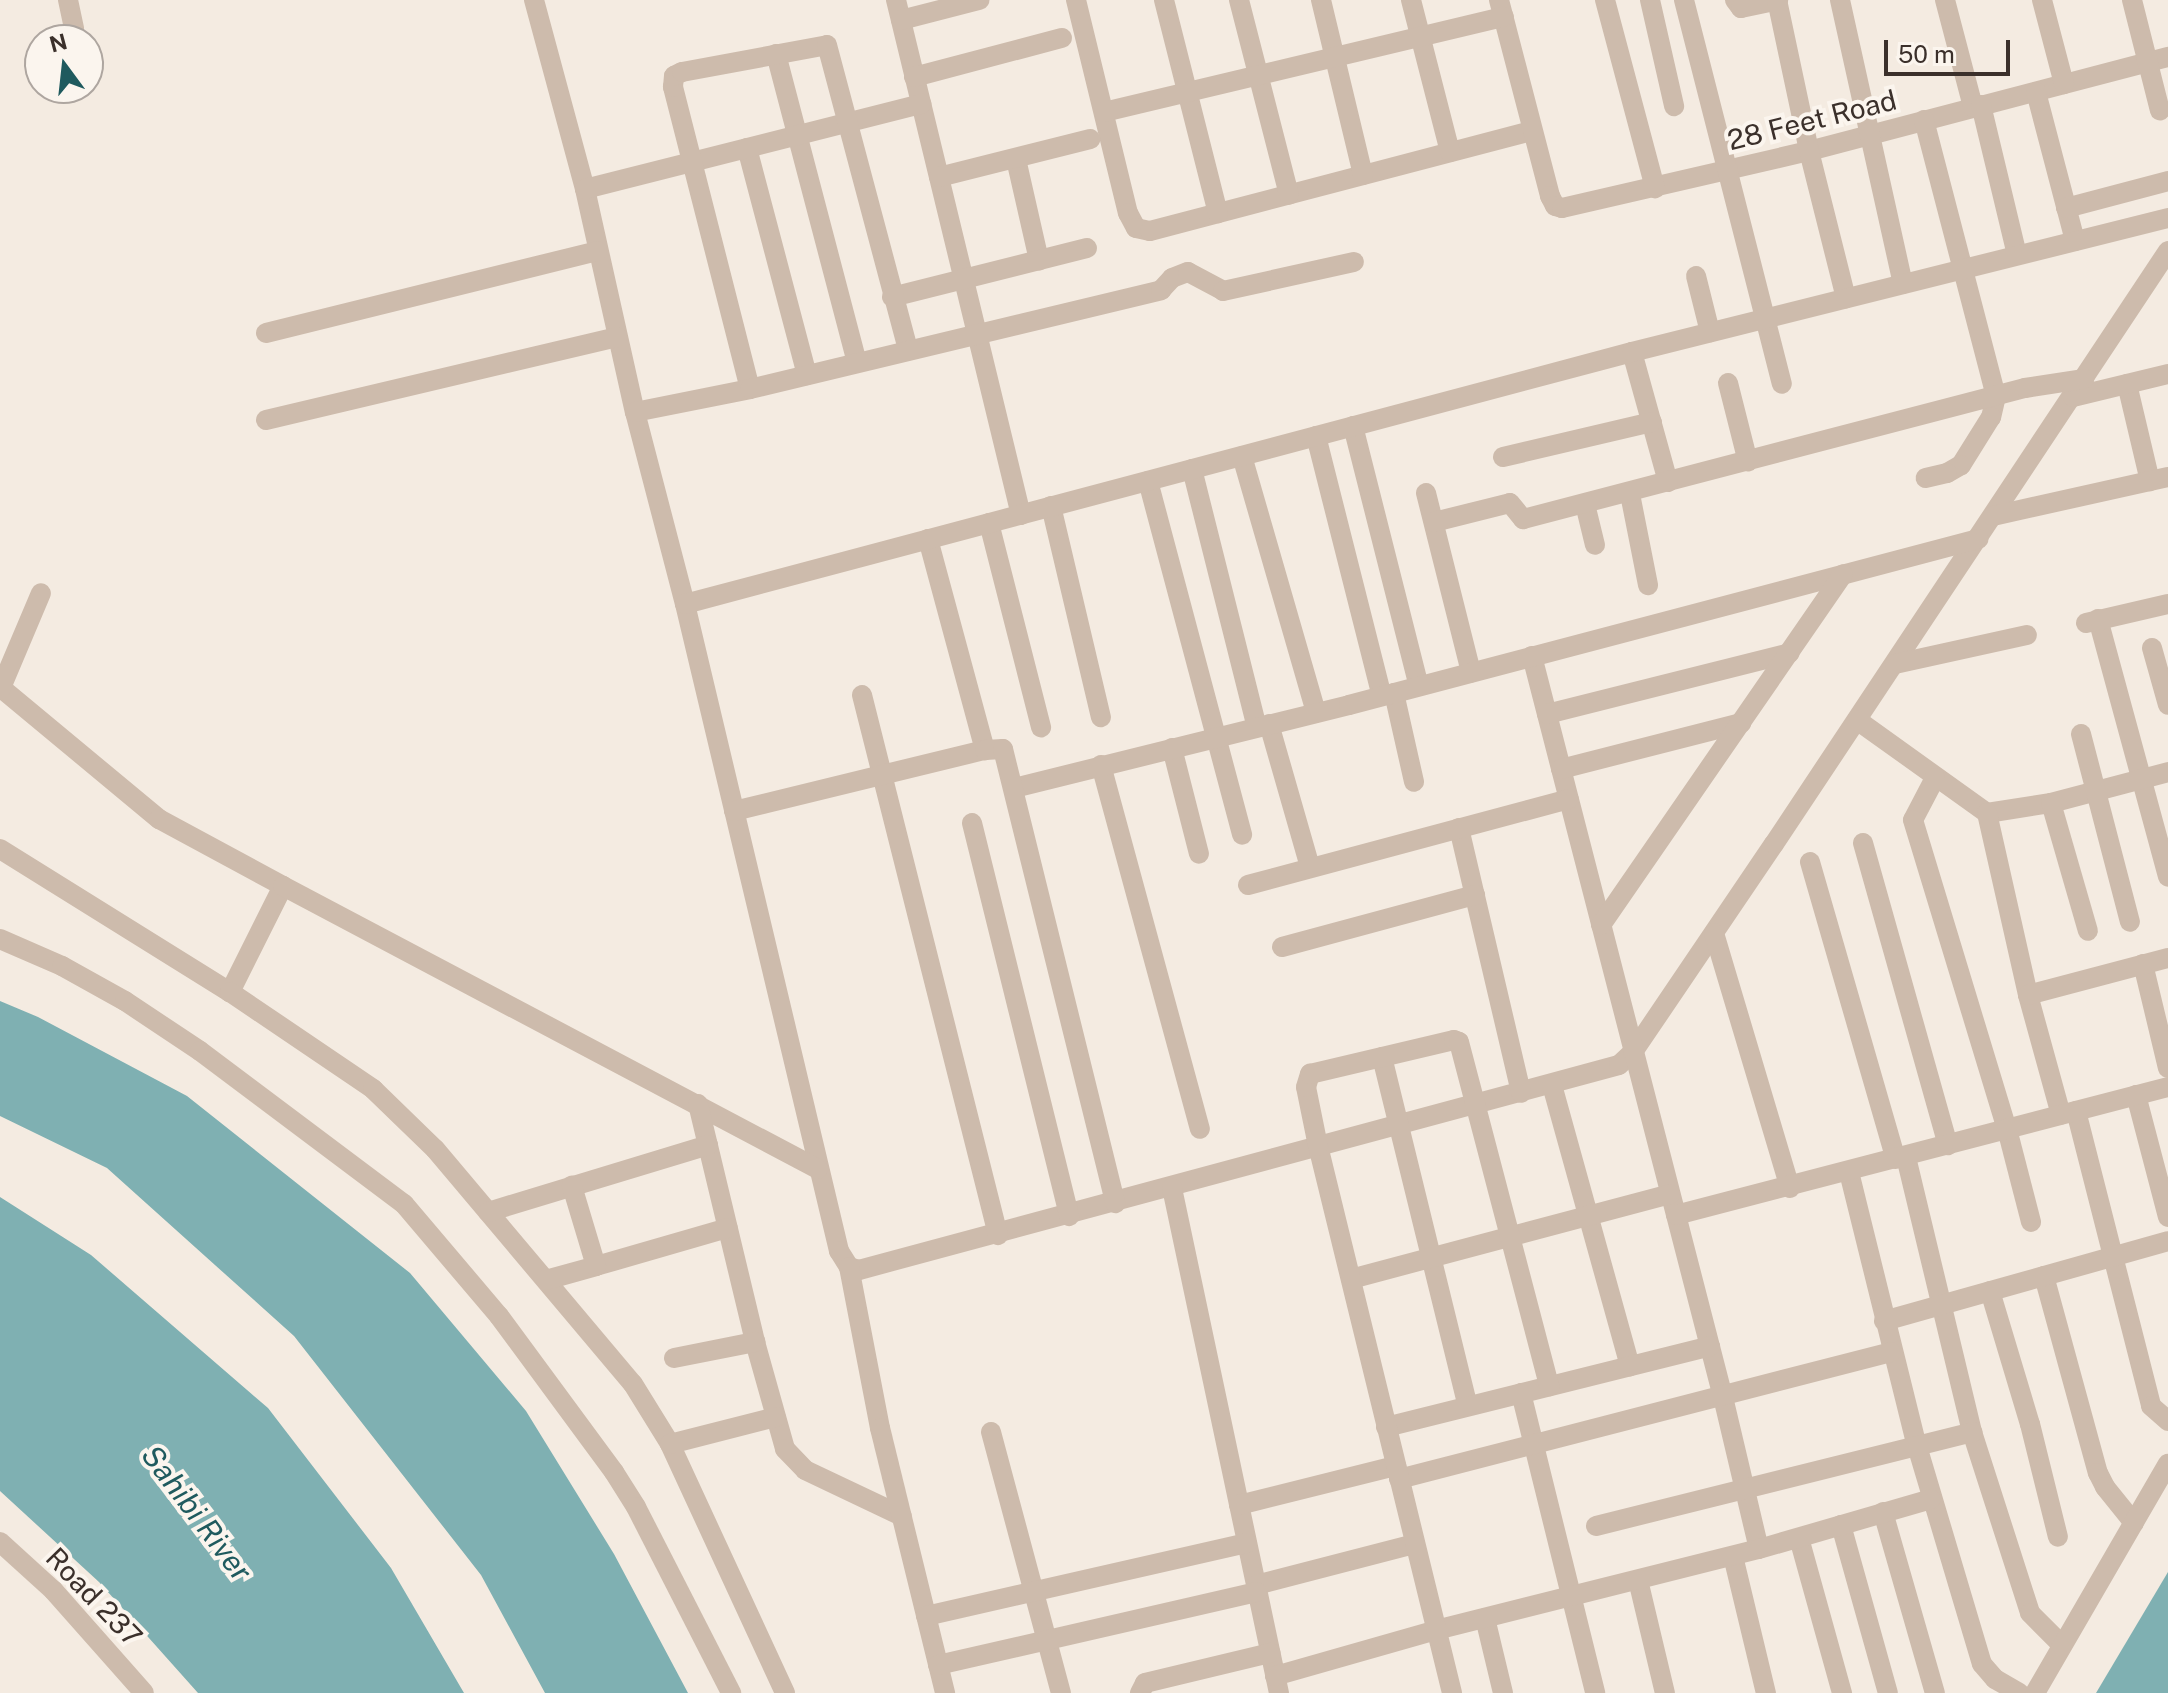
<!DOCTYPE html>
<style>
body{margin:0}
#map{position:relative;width:2168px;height:1693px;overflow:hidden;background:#f4ebe1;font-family:"Public Sans",sans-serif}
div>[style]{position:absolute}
.water>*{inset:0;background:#7fb0b2}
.minor>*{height:20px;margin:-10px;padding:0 10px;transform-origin:10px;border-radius:10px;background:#cdbbac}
span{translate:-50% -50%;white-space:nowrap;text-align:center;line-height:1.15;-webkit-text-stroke:8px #fbf5ee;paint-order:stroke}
.street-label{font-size:28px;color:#3b302b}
.water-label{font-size:30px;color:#1f5a5e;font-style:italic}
.north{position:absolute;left:24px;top:24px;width:80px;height:80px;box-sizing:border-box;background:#fbf5ee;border:2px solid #aea6a0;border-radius:50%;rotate:345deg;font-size:22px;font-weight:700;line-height:32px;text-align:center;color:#3b302b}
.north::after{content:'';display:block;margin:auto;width:28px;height:36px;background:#1f5a5e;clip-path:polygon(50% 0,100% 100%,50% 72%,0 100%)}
.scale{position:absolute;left:1884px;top:40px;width:126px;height:36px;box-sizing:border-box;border:4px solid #3b302b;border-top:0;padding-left:10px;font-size:24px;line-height:28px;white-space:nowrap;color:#3b302b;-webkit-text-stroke:6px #fbf5ee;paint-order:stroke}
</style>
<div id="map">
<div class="water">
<div style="clip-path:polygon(0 1001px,38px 1017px,187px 1096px,410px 1273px,526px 1411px,614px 1554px,688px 1693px,545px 1693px,481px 1575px,294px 1336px,107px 1168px,0 1116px)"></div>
<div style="clip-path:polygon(0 1197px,91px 1255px,268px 1408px,391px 1568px,464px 1693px,198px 1693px,99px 1582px,0 1491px)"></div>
<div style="clip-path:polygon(2168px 1572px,2168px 1693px,2096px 1693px)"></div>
</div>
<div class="minor">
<div style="left:68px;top:0;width:29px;rotate:78deg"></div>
<div style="left:534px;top:0;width:196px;rotate:74.9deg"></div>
<div style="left:585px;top:189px;width:229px;rotate:77.4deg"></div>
<div style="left:635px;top:412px;width:198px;rotate:75.4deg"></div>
<div style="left:685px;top:604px;width:665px;rotate:76.61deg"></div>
<div style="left:839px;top:1251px;width:19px;rotate:58deg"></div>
<div style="left:849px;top:1267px;width:10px;rotate:17deg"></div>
<div style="left:859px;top:1270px;width:787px;rotate:-15.1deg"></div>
<div style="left:1619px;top:1065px;width:19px;rotate:-43deg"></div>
<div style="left:1633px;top:1052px;width:251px;rotate:-55.9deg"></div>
<div style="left:1774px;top:844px;width:712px;rotate:-56.4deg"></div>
<div style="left:896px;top:0;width:530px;rotate:76.36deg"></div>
<div style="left:1076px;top:0;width:219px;rotate:76.3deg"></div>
<div style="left:1128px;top:213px;width:17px;rotate:62deg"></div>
<div style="left:1136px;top:228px;width:14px;rotate:12deg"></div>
<div style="left:1150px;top:231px;width:394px;rotate:-14.7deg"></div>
<div style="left:1164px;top:0;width:220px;rotate:75.8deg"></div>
<div style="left:1239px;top:0;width:201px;rotate:75.6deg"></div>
<div style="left:1321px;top:0;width:180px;rotate:76.5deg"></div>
<div style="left:1411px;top:0;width:157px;rotate:75.6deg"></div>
<div style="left:1499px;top:0;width:203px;rotate:75.4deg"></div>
<div style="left:1550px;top:196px;width:11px;rotate:63deg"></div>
<div style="left:1555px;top:206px;width:7px;rotate:16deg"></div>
<div style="left:1562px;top:208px;width:253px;rotate:-13deg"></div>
<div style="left:1809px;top:151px;width:371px;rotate:-14.7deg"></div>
<div style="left:1605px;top:0;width:195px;rotate:75.1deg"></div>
<div style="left:1650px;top:0;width:109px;rotate:77.2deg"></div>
<div style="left:1684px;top:0;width:396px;rotate:75.7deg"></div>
<div style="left:1735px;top:0;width:10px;rotate:53deg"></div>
<div style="left:1741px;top:8px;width:38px;rotate:-12deg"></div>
<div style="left:1777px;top:0;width:154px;rotate:78deg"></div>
<div style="left:1809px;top:151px;width:152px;rotate:75.9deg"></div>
<div style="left:1840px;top:0;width:291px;rotate:77.5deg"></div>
<div style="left:1945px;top:0;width:111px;rotate:75.3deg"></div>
<div style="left:2042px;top:0;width:87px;rotate:75.3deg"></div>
<div style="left:2132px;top:0;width:114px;rotate:75.8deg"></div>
<div style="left:901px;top:20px;width:81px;rotate:-14.4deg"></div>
<div style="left:776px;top:54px;width:319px;rotate:75.3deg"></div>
<div style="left:914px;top:77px;width:153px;rotate:-14.8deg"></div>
<div style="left:2036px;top:92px;width:154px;rotate:75.3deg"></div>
<div style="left:1981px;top:105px;width:154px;rotate:76.5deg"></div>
<div style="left:1104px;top:112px;width:411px;rotate:-13.4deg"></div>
<div style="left:1924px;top:120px;width:285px;rotate:75.4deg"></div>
<div style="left:1996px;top:396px;width:22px;rotate:103deg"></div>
<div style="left:1991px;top:417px;width:57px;rotate:122deg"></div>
<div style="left:1961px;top:465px;width:16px;rotate:150deg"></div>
<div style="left:1947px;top:473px;width:22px;rotate:167deg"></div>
<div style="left:747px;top:148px;width:235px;rotate:75.2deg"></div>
<div style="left:1016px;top:159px;width:104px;rotate:77.2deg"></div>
<div style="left:939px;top:177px;width:156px;rotate:-14.1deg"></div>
<div style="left:585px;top:189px;width:347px;rotate:-14.2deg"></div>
<div style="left:2066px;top:208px;width:106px;rotate:-14.8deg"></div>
<div style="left:1696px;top:276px;width:58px;rotate:76deg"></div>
<div style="left:892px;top:297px;width:201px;rotate:-14.1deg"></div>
<div style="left:266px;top:333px;width:341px;rotate:-13.9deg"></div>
<div style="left:1632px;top:352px;width:135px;rotate:74.5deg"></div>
<div style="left:1728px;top:383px;width:81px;rotate:75.8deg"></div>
<div style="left:2127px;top:384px;width:100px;rotate:76.7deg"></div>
<div style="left:750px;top:389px;width:312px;rotate:-104.3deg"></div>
<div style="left:673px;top:87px;width:11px;rotate:-85deg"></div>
<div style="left:674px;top:76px;width:9px;rotate:-27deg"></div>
<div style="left:682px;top:72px;width:147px;rotate:-10.5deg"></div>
<div style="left:827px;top:45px;width:316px;rotate:75.1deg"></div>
<div style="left:2073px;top:397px;width:98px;rotate:-13.6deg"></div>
<div style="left:635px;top:412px;width:117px;rotate:-11.3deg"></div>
<div style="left:750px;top:389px;width:423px;rotate:-13.5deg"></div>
<div style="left:1161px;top:290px;width:16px;rotate:-47deg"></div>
<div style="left:1172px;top:278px;width:17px;rotate:-21deg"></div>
<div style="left:1188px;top:272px;width:40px;rotate:28deg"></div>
<div style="left:1223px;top:291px;width:134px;rotate:-12.5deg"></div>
<div style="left:266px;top:420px;width:361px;rotate:-13.3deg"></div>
<div style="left:1353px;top:426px;width:268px;rotate:75.8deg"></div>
<div style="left:1316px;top:436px;width:268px;rotate:75.8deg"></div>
<div style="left:1242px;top:456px;width:267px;rotate:73.9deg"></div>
<div style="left:1503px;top:457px;width:153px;rotate:-13.2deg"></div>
<div style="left:1192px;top:469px;width:266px;rotate:75.9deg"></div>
<div style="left:1148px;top:481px;width:366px;rotate:75.1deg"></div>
<div style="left:1426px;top:493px;width:185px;rotate:75.9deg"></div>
<div style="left:1630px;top:494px;width:93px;rotate:78.8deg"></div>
<div style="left:1585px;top:504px;width:42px;rotate:76.3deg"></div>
<div style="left:1051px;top:506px;width:217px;rotate:76.7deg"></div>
<div style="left:1993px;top:516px;width:179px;rotate:-12.6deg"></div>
<div style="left:1434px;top:522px;width:78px;rotate:-14deg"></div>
<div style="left:1510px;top:503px;width:21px;rotate:51deg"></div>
<div style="left:1523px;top:519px;width:519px;rotate:-14.63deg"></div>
<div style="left:2025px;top:388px;width:60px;rotate:-8.7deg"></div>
<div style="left:989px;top:523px;width:211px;rotate:75.7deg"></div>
<div style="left:928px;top:539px;width:219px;rotate:74.9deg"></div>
<div style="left:685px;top:604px;width:980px;rotate:-14.9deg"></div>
<div style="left:1632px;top:352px;width:552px;rotate:-14.04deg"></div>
<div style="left:2098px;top:619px;width:267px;rotate:74.8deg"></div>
<div style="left:2086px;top:623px;width:84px;rotate:-13deg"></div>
<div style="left:2152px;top:648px;width:59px;rotate:74.3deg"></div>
<div style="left:1532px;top:656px;width:765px;rotate:75.55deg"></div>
<div style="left:1723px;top:1397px;width:156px;rotate:76.7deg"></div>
<div style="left:1895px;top:664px;width:135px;rotate:-12.4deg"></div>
<div style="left:0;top:687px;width:207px;rotate:39.7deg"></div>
<div style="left:159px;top:819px;width:141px;rotate:28.4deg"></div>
<div style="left:283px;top:886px;width:119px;rotate:116.6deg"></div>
<div style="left:0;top:690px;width:105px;rotate:-67.1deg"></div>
<div style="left:1394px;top:693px;width:91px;rotate:77.3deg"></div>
<div style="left:862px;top:695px;width:557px;rotate:75.86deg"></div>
<div style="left:1547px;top:714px;width:250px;rotate:-14.1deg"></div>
<div style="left:1857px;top:720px;width:160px;rotate:35.6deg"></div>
<div style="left:1987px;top:813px;width:65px;rotate:-8.9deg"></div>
<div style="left:2051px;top:803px;width:121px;rotate:-14.8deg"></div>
<div style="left:1269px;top:724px;width:149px;rotate:74deg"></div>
<div style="left:2081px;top:734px;width:194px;rotate:75.4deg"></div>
<div style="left:1172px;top:748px;width:109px;rotate:75.7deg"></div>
<div style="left:1101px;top:765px;width:377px;rotate:74.8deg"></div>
<div style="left:1561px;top:769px;width:186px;rotate:-14.3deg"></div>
<div style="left:1935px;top:778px;width:47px;rotate:117.6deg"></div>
<div style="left:1913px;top:820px;width:323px;rotate:73.1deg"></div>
<div style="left:2007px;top:1129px;width:96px;rotate:75.5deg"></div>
<div style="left:1014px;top:788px;width:345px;rotate:-13.9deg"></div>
<div style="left:1349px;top:705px;width:651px;rotate:-14.78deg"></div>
<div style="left:2051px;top:803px;width:133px;rotate:73.9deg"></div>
<div style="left:734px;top:811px;width:258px;rotate:-13.7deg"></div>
<div style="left:985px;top:750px;width:18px;rotate:-3deg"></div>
<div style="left:1003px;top:749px;width:468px;rotate:76.1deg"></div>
<div style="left:1987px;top:813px;width:187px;rotate:77.3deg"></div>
<div style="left:2028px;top:995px;width:124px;rotate:74.6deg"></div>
<div style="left:972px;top:823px;width:405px;rotate:76.1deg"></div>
<div style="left:1459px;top:828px;width:272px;rotate:76.8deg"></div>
<div style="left:1863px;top:843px;width:314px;rotate:74.3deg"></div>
<div style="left:0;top:849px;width:271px;rotate:31.9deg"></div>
<div style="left:230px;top:992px;width:173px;rotate:34.1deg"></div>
<div style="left:373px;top:1089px;width:86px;rotate:44.1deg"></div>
<div style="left:435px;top:1149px;width:307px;rotate:49.9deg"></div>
<div style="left:633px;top:1384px;width:70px;rotate:58.3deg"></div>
<div style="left:670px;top:1444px;width:274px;rotate:65.2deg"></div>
<div style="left:1810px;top:862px;width:309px;rotate:73.9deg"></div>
<div style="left:1248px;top:885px;width:332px;rotate:-15deg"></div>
<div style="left:283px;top:886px;width:605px;rotate:27.88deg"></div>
<div style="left:1601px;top:925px;width:426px;rotate:-55.4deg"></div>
<div style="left:1714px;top:933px;width:266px;rotate:73.4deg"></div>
<div style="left:0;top:939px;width:68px;rotate:23.5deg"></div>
<div style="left:62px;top:966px;width:72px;rotate:29.1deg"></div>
<div style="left:125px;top:1001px;width:90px;rotate:33.7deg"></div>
<div style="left:200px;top:1051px;width:255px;rotate:36.9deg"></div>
<div style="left:404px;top:1204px;width:147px;rotate:49.7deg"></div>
<div style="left:499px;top:1316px;width:194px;rotate:53.6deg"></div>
<div style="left:614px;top:1472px;width:41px;rotate:57.8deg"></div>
<div style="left:636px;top:1507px;width:209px;rotate:62.9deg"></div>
<div style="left:1282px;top:947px;width:200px;rotate:-15.1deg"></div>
<div style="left:2143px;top:964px;width:107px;rotate:76.5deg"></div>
<div style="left:2028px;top:995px;width:145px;rotate:-14.8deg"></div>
<div style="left:1382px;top:1057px;width:359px;rotate:76.2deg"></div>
<div style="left:1552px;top:1085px;width:292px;rotate:74.5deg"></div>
<div style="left:2136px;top:1095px;width:126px;rotate:75.3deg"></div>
<div style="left:698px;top:1104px;width:245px;rotate:76.5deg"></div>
<div style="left:755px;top:1342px;width:111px;rotate:74.3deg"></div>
<div style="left:785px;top:1449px;width:29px;rotate:46deg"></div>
<div style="left:805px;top:1470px;width:107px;rotate:25.4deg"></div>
<div style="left:2076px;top:1111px;width:304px;rotate:75.7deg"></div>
<div style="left:2151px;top:1406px;width:23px;rotate:41deg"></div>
<div style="left:1906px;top:1157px;width:283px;rotate:76.5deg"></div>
<div style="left:1972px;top:1432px;width:190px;rotate:72.2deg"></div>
<div style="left:2030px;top:1613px;width:45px;rotate:45deg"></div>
<div style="left:1849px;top:1172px;width:282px;rotate:76.1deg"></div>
<div style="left:1917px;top:1446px;width:227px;rotate:73.4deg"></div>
<div style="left:1982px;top:1664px;width:20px;rotate:49deg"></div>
<div style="left:1995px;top:1679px;width:28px;rotate:30deg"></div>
<div style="left:1172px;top:1188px;width:516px;rotate:78.04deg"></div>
<div style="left:488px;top:1212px;width:230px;rotate:-16.9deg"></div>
<div style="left:1676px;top:1215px;width:508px;rotate:-14.58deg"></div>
<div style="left:596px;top:1266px;width:137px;rotate:-16.1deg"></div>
<div style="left:849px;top:1267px;width:164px;rotate:79.1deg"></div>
<div style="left:880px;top:1428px;width:273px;rotate:76.2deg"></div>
<div style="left:2044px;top:1276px;width:204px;rotate:74.7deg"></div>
<div style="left:2098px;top:1473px;width:16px;rotate:63deg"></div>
<div style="left:2105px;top:1487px;width:46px;rotate:51.1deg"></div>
<div style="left:1351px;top:1279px;width:330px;rotate:-14.9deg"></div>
<div style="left:546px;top:1280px;width:52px;rotate:-15.6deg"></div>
<div style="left:596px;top:1266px;width:84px;rotate:-106.7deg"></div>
<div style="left:1990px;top:1291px;width:139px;rotate:73.3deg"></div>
<div style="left:2030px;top:1424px;width:116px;rotate:76.1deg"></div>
<div style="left:1884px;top:1321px;width:295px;rotate:-15.7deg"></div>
<div style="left:674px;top:1358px;width:83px;rotate:-11.2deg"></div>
<div style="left:1521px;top:1393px;width:309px;rotate:76.1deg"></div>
<div style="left:1386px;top:1427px;width:334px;rotate:-14deg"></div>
<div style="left:991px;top:1432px;width:270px;rotate:75deg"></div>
<div style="left:670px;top:1444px;width:109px;rotate:-14.3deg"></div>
<div style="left:1399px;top:1479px;width:508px;rotate:-14.47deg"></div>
<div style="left:1239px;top:1505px;width:162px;rotate:-14deg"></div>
<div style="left:1883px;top:1512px;width:188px;rotate:74deg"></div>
<div style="left:1841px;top:1525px;width:174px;rotate:74.4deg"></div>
<div style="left:1596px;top:1526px;width:388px;rotate:-14deg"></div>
<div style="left:1799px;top:1538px;width:161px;rotate:74.5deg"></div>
<div style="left:0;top:1542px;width:72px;rotate:42.2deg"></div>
<div style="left:53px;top:1590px;width:137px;rotate:48.5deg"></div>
<div style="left:1733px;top:1556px;width:141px;rotate:76.5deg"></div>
<div style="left:1638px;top:1580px;width:116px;rotate:76.6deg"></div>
<div style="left:1256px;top:1585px;width:164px;rotate:-14.5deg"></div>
<div style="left:926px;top:1616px;width:329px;rotate:-12.8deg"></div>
<div style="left:1485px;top:1618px;width:77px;rotate:76.5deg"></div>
<div style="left:938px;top:1665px;width:327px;rotate:-12.9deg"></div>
<div style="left:1275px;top:1676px;width:167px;rotate:-15.9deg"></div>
<div style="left:1436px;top:1630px;width:333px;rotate:-14.1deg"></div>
<div style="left:1759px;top:1549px;width:179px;rotate:-16.2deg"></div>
<div style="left:1140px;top:1693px;width:11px;rotate:-63deg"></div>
<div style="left:1145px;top:1683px;width:129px;rotate:-13.5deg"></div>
<div style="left:1452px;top:1693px;width:563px;rotate:-103.76deg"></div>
<div style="left:1318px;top:1146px;width:60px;rotate:-101.5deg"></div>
<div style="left:1306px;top:1087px;width:14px;rotate:-73deg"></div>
<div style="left:1310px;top:1074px;width:148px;rotate:-13.3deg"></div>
<div style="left:1454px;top:1040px;width:5px;rotate:22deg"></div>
<div style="left:1459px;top:1042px;width:356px;rotate:75.3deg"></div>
<div style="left:2035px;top:1693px;width:265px;rotate:-59.9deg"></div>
</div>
<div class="street-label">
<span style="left:1812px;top:120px;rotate:-14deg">28 Feet Road</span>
<span style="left:94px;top:1597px;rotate:46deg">Road 237</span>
</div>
<div class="water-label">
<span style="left:197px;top:1513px;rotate:53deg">Sahibi River</span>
</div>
<div class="north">N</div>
<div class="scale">50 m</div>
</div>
